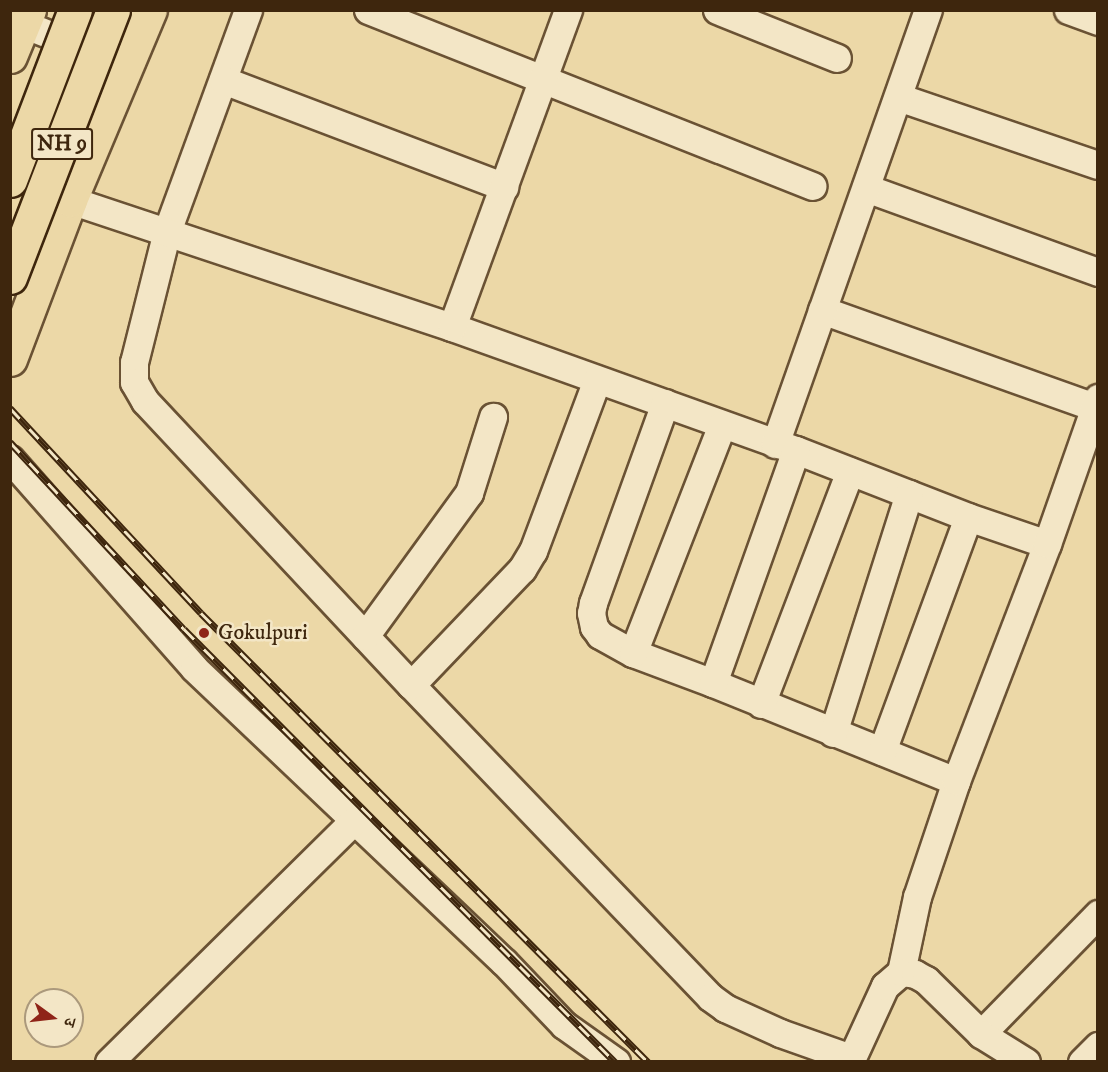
<!DOCTYPE html>
<meta charset="utf-8">
<style>
body{margin:0}
#map{position:relative;width:1108px;height:1072px;overflow:hidden;background:#ecd8a7;font-family:"IM FELL DW Pica","Noto Serif Devanagari",serif}
div>[style]{position:absolute}
.roads{filter:drop-shadow(2px 0 #6a5234) drop-shadow(-2px 0 #6a5234) drop-shadow(0 2px #6a5234) drop-shadow(0 -2px #6a5234)}
.minor>*{height:27px;margin:-13.5px;padding:0 13.5px;transform-origin:13.5px;border-radius:13.5px;background:#f3e6c6}
.major>*{height:33px;margin:-16.5px;padding:0 16.5px;transform-origin:16.5px;border-radius:16.5px;background:#ecd8a7}
.rail>*{height:7px;margin-top:-3.5px;transform-origin:0;background:repeating-linear-gradient(90deg,#f3e6c6 0 14px,#3e260d 0 28px);box-sizing:border-box;border-block:2px solid #3e260d}
.bridges{filter:drop-shadow(2px 0 #3e260d) drop-shadow(-2px 0 #3e260d) drop-shadow(0 2px #3e260d) drop-shadow(0 -2px #3e260d)}
.highway-bridge>*{height:33px;margin:-16.5px;padding:0 16.5px;transform-origin:16.5px;border-radius:16.5px;background:#ecd8a7}
.dots>*{width:16px;height:16px;translate:-50% -50%;box-sizing:border-box;border:3px solid #f3e6c6;border-radius:50%}
span{translate:-50% -50%;white-space:nowrap;text-align:center;line-height:1.15;-webkit-text-stroke:5px #f3e6c6;paint-order:stroke}
.shield-label span{padding:2px 4px;background:#f3e6c6;border:2px solid;border-radius:4px;-webkit-text-stroke-width:0}
.shield-label{font-size:21px;color:#3e260d;font-weight:700}
.poi-label{font-size:22px;color:#3e260d}
.left{translate:0 -50%;text-align:left}
.frame{position:absolute;inset:0;border:12px solid #3e260d;pointer-events:none}
.north{position:absolute;left:24px;top:988px;width:60px;height:60px;box-sizing:border-box;background:#f3e6c6;border:2px solid #ab997c;border-radius:50%;rotate:105deg;font-size:16px;font-weight:700;line-height:24px;text-align:center;color:#3e260d}
.north::after{content:'';display:block;margin:auto;width:21px;height:27px;background:#8f2418;clip-path:polygon(50% 0,100% 100%,50% 72%,0 100%)}
</style>
<div id="map">
<div class="roads">
<div class="minor">
<div style="left:248px;top:10px;width:235px;rotate:110.1deg"></div>
<div style="left:167px;top:231px;width:135px;rotate:104.1deg"></div>
<div style="left:134px;top:362px;width:20px;rotate:90deg"></div>
<div style="left:134px;top:382px;width:22px;rotate:60deg"></div>
<div style="left:145px;top:401px;width:389px;rotate:46.9deg"></div>
<div style="left:411px;top:685px;width:432px;rotate:46.2deg"></div>
<div style="left:710px;top:997px;width:19px;rotate:36deg"></div>
<div style="left:725px;top:1008px;width:60px;rotate:24.4deg"></div>
<div style="left:780px;top:1033px;width:75px;rotate:19.4deg"></div>
<div style="left:368px;top:10px;width:478px;rotate:21.6deg"></div>
<div style="left:717px;top:10px;width:129px;rotate:21.8deg"></div>
<div style="left:1068px;top:10px;width:32px;rotate:20deg"></div>
<div style="left:23px;top:24px;width:98px;rotate:21.6deg"></div>
<div style="left:223px;top:80px;width:301px;rotate:20.8deg"></div>
<div style="left:898px;top:97px;width:211px;rotate:18.8deg"></div>
<div style="left:866px;top:188px;width:247px;rotate:19.9deg"></div>
<div style="left:70px;top:200px;width:403px;rotate:18.4deg"></div>
<div style="left:452px;top:327px;width:365px;rotate:19.7deg"></div>
<div style="left:796px;top:450px;width:185px;rotate:21.3deg"></div>
<div style="left:968px;top:517px;width:83px;rotate:18.9deg"></div>
<div style="left:822px;top:310px;width:289px;rotate:19.6deg"></div>
<div style="left:452px;top:327px;width:338px;rotate:-69.9deg"></div>
<div style="left:665px;top:403px;width:213px;rotate:109.8deg"></div>
<div style="left:593px;top:603px;width:10px;rotate:101deg"></div>
<div style="left:591px;top:613px;width:14px;rotate:78deg"></div>
<div style="left:594px;top:627px;width:10px;rotate:53deg"></div>
<div style="left:600px;top:635px;width:38px;rotate:29deg"></div>
<div style="left:633px;top:653px;width:85px;rotate:20.6deg"></div>
<div style="left:713px;top:683px;width:262px;rotate:22deg"></div>
<div style="left:775px;top:444px;width:460px;rotate:-70.6deg"></div>
<div style="left:10px;top:459px;width:278px;rotate:48.6deg"></div>
<div style="left:194px;top:668px;width:427px;rotate:43.5deg"></div>
<div style="left:504px;top:962px;width:87px;rotate:46.4deg"></div>
<div style="left:564px;top:1025px;width:64px;rotate:35.4deg"></div>
<div style="left:365px;top:636px;width:177px;rotate:-54deg"></div>
<div style="left:469px;top:493px;width:80px;rotate:-72.5deg"></div>
<div style="left:633px;top:653px;width:245px;rotate:-68.7deg"></div>
<div style="left:713px;top:683px;width:247px;rotate:-70.4deg"></div>
<div style="left:411px;top:685px;width:161px;rotate:-46.3deg"></div>
<div style="left:522px;top:569px;width:21px;rotate:-59deg"></div>
<div style="left:533px;top:551px;width:183px;rotate:-69.5deg"></div>
<div style="left:761px;top:704px;width:249px;rotate:-69.1deg"></div>
<div style="left:833px;top:733px;width:251px;rotate:-72.4deg"></div>
<div style="left:882px;top:751px;width:249px;rotate:-69.8deg"></div>
<div style="left:901px;top:972px;width:77px;rotate:-78deg"></div>
<div style="left:917px;top:897px;width:122px;rotate:-71.4deg"></div>
<div style="left:956px;top:781px;width:254px;rotate:-69deg"></div>
<div style="left:1047px;top:544px;width:155px;rotate:-70.7deg"></div>
<div style="left:981px;top:1034px;width:168px;rotate:-45.7deg"></div>
<div style="left:109px;top:1062px;width:344px;rotate:-44.6deg"></div>
<div style="left:850px;top:1062px;width:84px;rotate:-65.3deg"></div>
<div style="left:885px;top:986px;width:21px;rotate:-41deg"></div>
<div style="left:901px;top:972px;width:14px;rotate:8deg"></div>
<div style="left:915px;top:974px;width:13px;rotate:29deg"></div>
<div style="left:926px;top:980px;width:77px;rotate:44.5deg"></div>
<div style="left:981px;top:1034px;width:53px;rotate:31.9deg"></div>
<div style="left:1082px;top:1062px;width:23px;rotate:-45deg"></div>
</div>
<div class="major">
<div style="left:10px;top:56px;width:50px;rotate:-67.6deg"></div>
<div style="left:10px;top:359px;width:170px;rotate:-69.3deg"></div>
<div style="left:70px;top:200px;width:206px;rotate:-67.2deg"></div>
</div>
</div>
<div class="rail">
<div style="left:10px;top:408px;width:280px;rotate:47deg"></div>
<div style="left:201px;top:613px;width:634px;rotate:45.13deg"></div>
<div style="left:10px;top:442px;width:255px;rotate:47.1deg"></div>
<div style="left:184px;top:629px;width:611px;rotate:45.13deg"></div>
</div>
<div class="bridges">
<div class="highway-bridge">
<div style="left:10px;top:180px;width:182px;rotate:-69.1deg"></div>
<div style="left:10px;top:277px;width:286px;rotate:-68.9deg"></div>
</div>
</div>
<div class="dots">
<div style="left:204px;top:633px;background:#8f2418"></div>
</div>
<div class="shield-label">
<span style="left:62px;top:144px">NH 9</span>
</div>
<div class="poi-label">
<span class="left" style="left:218px;top:633px">Gokulpuri</span>
</div>
<div class="frame"></div>
<div class="north">उ</div>
</div>
